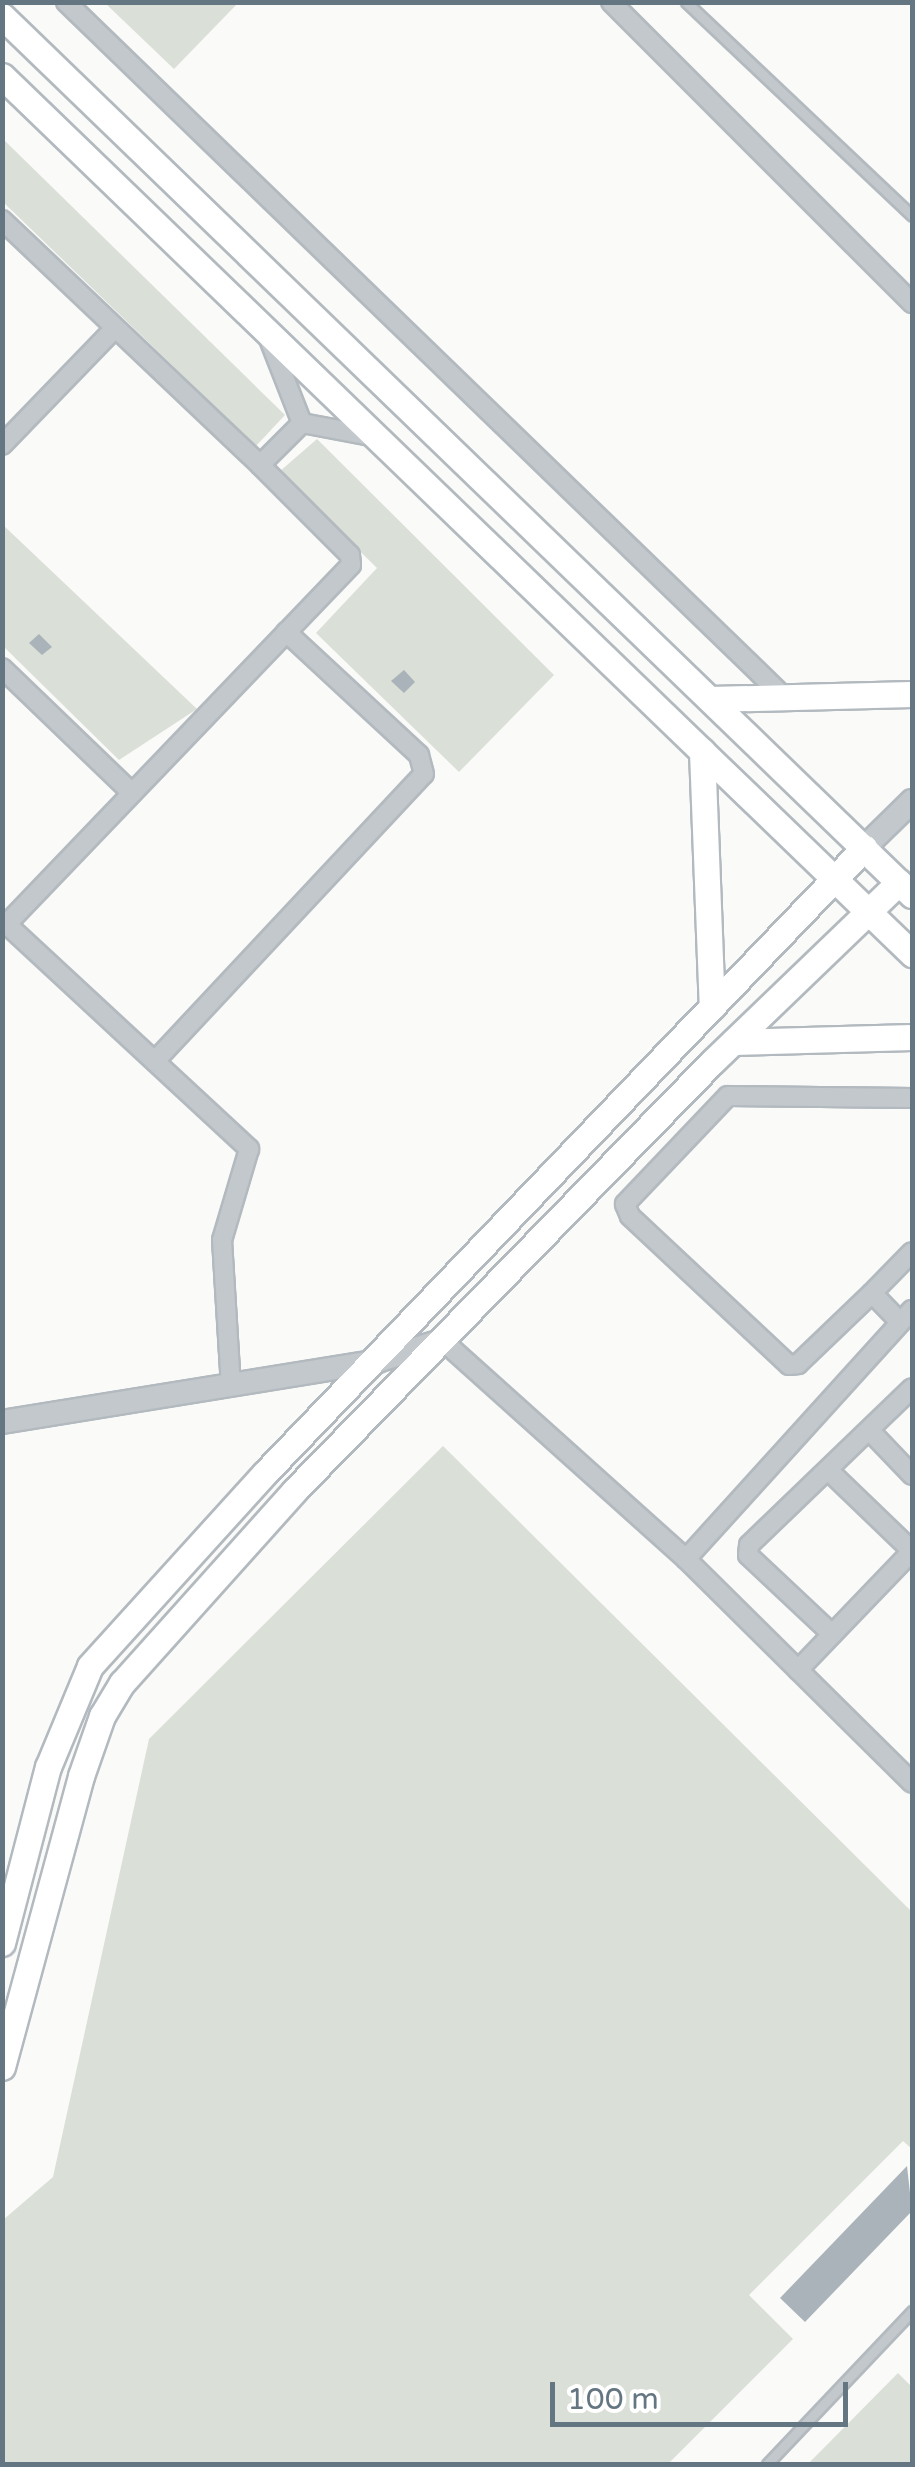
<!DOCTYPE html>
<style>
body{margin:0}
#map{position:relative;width:915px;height:2467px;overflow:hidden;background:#fafaf8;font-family:"Varela Round",sans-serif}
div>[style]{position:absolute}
.green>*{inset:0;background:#dadfd7}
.building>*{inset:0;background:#aab3b9}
.roads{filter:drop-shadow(2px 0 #b3babf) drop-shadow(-2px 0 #b3babf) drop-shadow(0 2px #b3babf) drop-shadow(0 -2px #b3babf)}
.service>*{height:9px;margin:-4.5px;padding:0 4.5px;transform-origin:4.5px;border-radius:4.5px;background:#c3c8cc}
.minor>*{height:18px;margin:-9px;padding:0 9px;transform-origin:9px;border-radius:9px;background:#c3c8cc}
.tertiary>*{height:22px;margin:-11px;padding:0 11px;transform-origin:11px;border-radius:11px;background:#c3c8cc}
.secondary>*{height:25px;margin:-12.5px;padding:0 12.5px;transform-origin:12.5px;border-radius:12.5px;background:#fff}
span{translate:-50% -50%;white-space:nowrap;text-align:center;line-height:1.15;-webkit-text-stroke:10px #fff;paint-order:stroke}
.frame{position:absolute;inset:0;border:5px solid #657683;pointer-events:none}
.scale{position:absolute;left:550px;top:2382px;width:298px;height:45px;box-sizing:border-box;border:5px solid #657683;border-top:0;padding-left:12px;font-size:30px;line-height:35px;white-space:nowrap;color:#657683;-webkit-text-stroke:8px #fff;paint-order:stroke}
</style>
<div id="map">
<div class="green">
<div style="clip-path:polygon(105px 3px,238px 3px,174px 69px)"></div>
<div style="clip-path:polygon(3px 139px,285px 415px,256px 446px,3px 202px)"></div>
<div style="clip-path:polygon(317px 439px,554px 675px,459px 772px,316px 633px,377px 568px,279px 472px)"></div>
<div style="clip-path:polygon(2px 524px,197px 709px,119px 760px,3px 646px)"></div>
<div style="clip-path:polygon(443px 1446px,912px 1912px,912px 2149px,903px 2141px,749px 2295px,793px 2339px,668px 2464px,3px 2464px,3px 2220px,53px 2177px,149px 1739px)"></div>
<div style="clip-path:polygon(898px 2373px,912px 2387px,912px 2464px,808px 2464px)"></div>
</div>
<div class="building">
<div style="clip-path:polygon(39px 634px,52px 647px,42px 655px,29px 643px)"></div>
<div style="clip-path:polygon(404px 670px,415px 682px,404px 693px,391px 681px)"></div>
<div style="clip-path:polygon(907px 2166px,912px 2211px,805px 2322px,780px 2298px)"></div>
</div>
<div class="roads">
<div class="service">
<div style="left:686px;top:2px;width:311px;rotate:43.4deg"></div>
<div style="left:767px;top:2464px;width:211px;rotate:-46.5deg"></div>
</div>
<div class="minor">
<div style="left:66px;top:2px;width:996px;rotate:44.06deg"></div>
<div style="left:611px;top:2px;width:426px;rotate:45deg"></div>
<div style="left:2px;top:220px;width:356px;rotate:43.5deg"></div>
<div style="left:260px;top:465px;width:127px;rotate:45deg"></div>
<div style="left:350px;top:555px;width:10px;rotate:84deg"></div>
<div style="left:351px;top:565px;width:497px;rotate:133.8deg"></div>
<div style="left:269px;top:339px;width:90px;rotate:68.6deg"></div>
<div style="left:302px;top:423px;width:75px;rotate:10.7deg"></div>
<div style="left:2px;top:445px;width:160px;rotate:-46deg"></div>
<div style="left:260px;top:465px;width:59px;rotate:-45deg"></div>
<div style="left:2px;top:668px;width:180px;rotate:43.9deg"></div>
<div style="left:2px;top:920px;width:337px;rotate:42.8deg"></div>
<div style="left:249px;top:1149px;width:95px;rotate:106.5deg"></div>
<div style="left:222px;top:1240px;width:146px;rotate:86.5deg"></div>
<div style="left:155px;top:1061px;width:393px;rotate:-46.9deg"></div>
<div style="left:424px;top:774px;width:20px;rotate:-105deg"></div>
<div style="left:419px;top:755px;width:181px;rotate:-137.2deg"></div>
<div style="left:872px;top:1293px;width:57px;rotate:-45.7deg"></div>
<div style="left:900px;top:1322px;width:40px;rotate:-134deg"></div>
<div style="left:872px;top:1293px;width:103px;rotate:136.2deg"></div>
<div style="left:798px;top:1364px;width:9px;rotate:174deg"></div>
<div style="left:789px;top:1365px;width:218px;rotate:-136.9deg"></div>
<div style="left:630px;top:1216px;width:13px;rotate:-113deg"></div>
<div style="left:625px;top:1204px;width:149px;rotate:-46.4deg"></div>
<div style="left:728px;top:1096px;width:184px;rotate:0.6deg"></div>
<div style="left:442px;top:1340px;width:328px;rotate:41.9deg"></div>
<div style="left:686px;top:1559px;width:318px;rotate:44.7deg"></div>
<div style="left:870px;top:1431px;width:61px;rotate:46.3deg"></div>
<div style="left:829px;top:1471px;width:115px;rotate:43.9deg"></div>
<div style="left:686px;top:1559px;width:336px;rotate:-47.8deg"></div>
<div style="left:832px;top:1634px;width:115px;rotate:-136.8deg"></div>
<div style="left:748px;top:1555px;width:10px;rotate:-84deg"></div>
<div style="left:749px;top:1545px;width:226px;rotate:-43.9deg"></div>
<div style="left:798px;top:1670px;width:165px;rotate:-46.2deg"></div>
</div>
<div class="tertiary">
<div style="left:864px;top:848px;width:67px;rotate:-44.4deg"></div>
<div style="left:2px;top:1422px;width:380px;rotate:-9.2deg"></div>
<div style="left:377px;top:1361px;width:67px;rotate:-17.4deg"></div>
</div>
<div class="secondary">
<div style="left:2px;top:16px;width:1265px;rotate:44.01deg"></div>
<div style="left:2px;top:76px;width:1265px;rotate:43.97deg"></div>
<div style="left:710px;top:699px;width:202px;rotate:-1.4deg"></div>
<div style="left:702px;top:751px;width:256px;rotate:87.8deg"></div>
<div style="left:733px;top:1042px;width:179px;rotate:-1.6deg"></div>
<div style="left:2px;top:1943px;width:182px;rotate:-75.4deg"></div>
<div style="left:48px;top:1767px;width:109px;rotate:-67.4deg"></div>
<div style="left:90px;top:1666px;width:261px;rotate:-47.8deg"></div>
<div style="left:265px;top:1473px;width:866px;rotate:-46.22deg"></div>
<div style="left:2px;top:2067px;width:302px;rotate:-74.8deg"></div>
<div style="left:81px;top:1776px;width:64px;rotate:-70.7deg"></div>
<div style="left:102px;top:1716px;width:39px;rotate:-59deg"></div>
<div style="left:122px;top:1683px;width:258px;rotate:-48.1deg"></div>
<div style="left:294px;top:1491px;width:600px;rotate:-45.74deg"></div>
<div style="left:713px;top:1061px;width:258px;rotate:-43.9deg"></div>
</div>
</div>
<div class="frame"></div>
<div class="scale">100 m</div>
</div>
